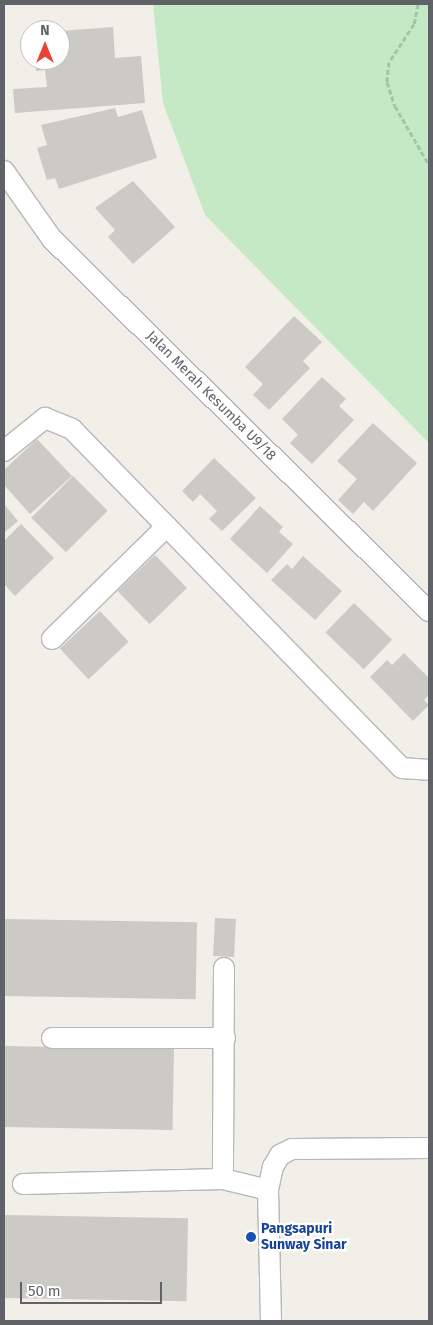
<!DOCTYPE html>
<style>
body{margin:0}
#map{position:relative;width:433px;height:1325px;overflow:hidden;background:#f1efe8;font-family:"Fira Sans",sans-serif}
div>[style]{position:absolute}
.green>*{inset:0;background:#c5e8c5}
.building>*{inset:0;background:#cccac5;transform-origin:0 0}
.path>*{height:3px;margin-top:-1.5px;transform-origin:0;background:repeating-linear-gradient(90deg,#9cc7a9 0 5px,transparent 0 7.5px)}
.roads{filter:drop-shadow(1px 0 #b5b8bc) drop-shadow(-1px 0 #b5b8bc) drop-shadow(0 1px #b5b8bc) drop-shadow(0 -1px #b5b8bc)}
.minor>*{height:20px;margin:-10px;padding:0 10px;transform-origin:10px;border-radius:10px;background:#fff}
.dots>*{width:14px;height:14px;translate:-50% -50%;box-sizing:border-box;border:2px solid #fff;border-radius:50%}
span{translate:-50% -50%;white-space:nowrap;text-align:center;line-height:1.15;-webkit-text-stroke:4.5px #fff;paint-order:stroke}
.street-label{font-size:14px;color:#5f6368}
.transit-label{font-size:14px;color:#164399;font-weight:700}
.left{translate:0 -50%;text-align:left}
.frame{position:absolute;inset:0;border:5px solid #5f6368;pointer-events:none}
.north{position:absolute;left:20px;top:20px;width:50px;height:50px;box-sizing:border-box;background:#fff;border:1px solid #bfc1c3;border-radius:50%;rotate:0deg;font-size:14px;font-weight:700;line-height:20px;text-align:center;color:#5f6368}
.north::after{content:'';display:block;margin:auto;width:18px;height:22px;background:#ea4335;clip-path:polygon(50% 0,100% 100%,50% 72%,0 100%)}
.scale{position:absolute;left:20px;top:1282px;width:142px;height:22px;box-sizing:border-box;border:2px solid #5f6368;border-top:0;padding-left:6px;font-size:15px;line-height:18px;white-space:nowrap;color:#5f6368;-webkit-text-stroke:4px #fff;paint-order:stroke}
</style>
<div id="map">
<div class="green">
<div style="clip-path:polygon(153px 4px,429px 4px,429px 443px,205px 215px,163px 103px)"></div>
</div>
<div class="building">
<div style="clip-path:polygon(113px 27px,115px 58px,141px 56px,145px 103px,15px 113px,13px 89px,47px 87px,45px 70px,36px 71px,35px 60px,60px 60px,60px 31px)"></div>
<div style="clip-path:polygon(115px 108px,118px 117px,142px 110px,157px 158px,59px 189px,55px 178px,47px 180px,37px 148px,47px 145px,41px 125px)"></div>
<div style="clip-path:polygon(133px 181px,175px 227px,133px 264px,108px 237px,115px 230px,95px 208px)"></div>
<div style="clip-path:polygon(294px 316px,322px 342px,303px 361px,310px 368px,269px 410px,253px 395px,263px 384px,245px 367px)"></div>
<div style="clip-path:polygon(322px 377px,346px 399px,339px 406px,354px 420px,312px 464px,290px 443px,298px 435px,282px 419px)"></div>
<div style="clip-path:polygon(373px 423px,417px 463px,373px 511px,364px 502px,353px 514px,338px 500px,357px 479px,337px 461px)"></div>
<div style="clip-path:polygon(37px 439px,72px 476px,30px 514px,4px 485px,4px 470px)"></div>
<div style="clip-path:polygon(214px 458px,256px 498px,222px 531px,209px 519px,217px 511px,200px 494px,193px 502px,182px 491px)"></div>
<div style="left:73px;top:476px;width:49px;height:59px;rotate:45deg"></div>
<div style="clip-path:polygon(4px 504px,18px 521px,4px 533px)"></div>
<div style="clip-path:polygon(260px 506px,283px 527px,279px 532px,293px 544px,267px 573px,230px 539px)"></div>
<div style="clip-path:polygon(21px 524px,54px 558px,15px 596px,4px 584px,4px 541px)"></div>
<div style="left:155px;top:555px;width:46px;height:52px;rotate:46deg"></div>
<div style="clip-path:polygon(303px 556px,342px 591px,315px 620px,271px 580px,287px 564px,292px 569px)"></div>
<div style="left:354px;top:603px;width:53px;height:41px;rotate:44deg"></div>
<div style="left:100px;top:611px;width:42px;height:55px;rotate:47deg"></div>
<div style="clip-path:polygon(404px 653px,429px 678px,429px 695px,424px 700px,429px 705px,413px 721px,370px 677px,387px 660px,392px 665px)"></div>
<div style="left:215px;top:918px;width:21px;height:38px;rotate:3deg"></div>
<div style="left:4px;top:919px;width:193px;height:77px;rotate:1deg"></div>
<div style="left:4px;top:1046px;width:170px;height:81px;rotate:1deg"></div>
<div style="left:4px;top:1215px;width:184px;height:83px;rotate:1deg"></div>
</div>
<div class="path">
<div style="left:418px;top:4px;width:20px;rotate:101deg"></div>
<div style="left:414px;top:24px;width:45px;rotate:123.3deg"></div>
<div style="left:389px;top:62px;width:20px;rotate:96deg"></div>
<div style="left:387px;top:82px;width:25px;rotate:72deg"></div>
<div style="left:395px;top:106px;width:68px;rotate:60deg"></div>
</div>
<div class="roads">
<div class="minor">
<div style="left:4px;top:171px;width:83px;rotate:54.8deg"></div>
<div style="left:52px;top:239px;width:530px;rotate:44.62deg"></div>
<div style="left:4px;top:451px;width:53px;rotate:-38.8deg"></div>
<div style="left:45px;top:418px;width:29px;rotate:22deg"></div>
<div style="left:72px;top:429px;width:473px;rotate:45.8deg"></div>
<div style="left:402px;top:768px;width:27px;rotate:4deg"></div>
<div style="left:52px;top:639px;width:161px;rotate:-44.5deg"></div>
<div style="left:224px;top:968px;width:211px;rotate:90.3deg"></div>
<div style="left:223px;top:1179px;width:46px;rotate:13.7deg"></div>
<div style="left:268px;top:1190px;width:131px;rotate:88.7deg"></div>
<div style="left:52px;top:1038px;width:173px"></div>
<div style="left:23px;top:1184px;width:200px;rotate:-1.4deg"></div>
<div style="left:268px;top:1190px;width:24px;rotate:-78deg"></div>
<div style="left:273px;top:1167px;width:14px;rotate:-60deg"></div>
<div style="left:280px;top:1155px;width:13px;rotate:-27deg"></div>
<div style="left:292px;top:1149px;width:137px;rotate:-0.4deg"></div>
</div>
</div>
<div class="dots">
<div style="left:251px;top:1237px;background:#1a4fb4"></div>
</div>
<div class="street-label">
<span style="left:211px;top:396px;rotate:45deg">Jalan Merah Kesumba U9/18</span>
</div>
<div class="transit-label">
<span class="left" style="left:261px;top:1237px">Pangsapuri<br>Sunway Sinar</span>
</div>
<div class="frame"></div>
<div class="north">N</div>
<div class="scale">50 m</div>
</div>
